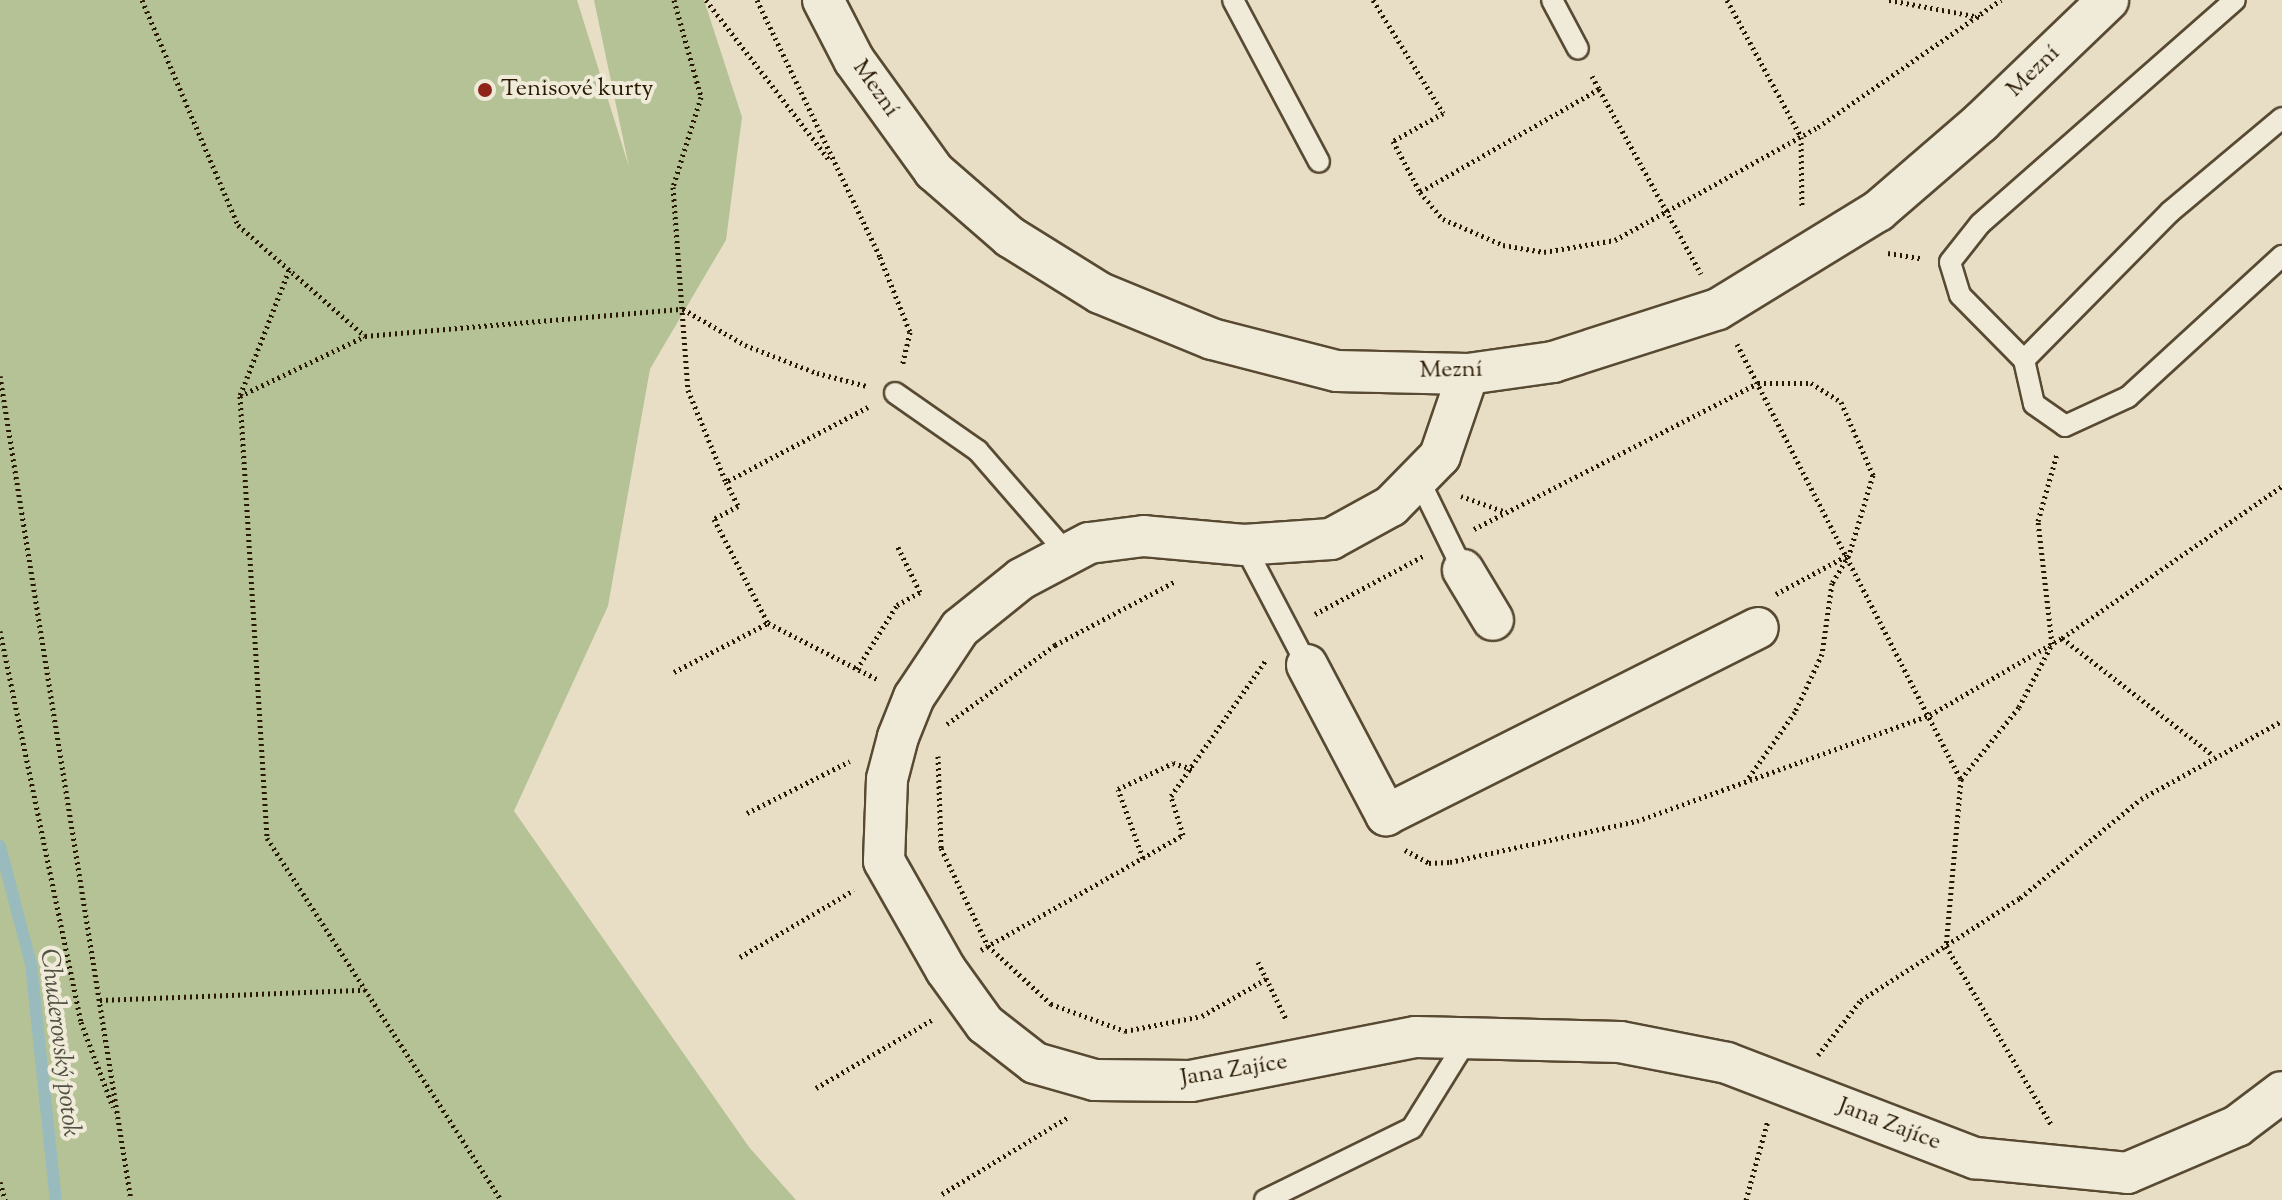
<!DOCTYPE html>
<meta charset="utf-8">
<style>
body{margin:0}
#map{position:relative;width:2282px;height:1200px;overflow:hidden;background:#e8dec5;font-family:"Sorts Mill Goudy",serif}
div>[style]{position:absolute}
.green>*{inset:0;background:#b4c296}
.stream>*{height:12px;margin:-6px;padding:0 6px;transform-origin:6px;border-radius:6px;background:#99bbbd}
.path>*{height:5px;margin-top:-2.5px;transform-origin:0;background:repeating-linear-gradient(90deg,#281801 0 2px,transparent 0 6px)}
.roads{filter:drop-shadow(2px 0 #584a32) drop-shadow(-2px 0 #584a32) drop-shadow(0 2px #584a32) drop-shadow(0 -2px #584a32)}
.lane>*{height:20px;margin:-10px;padding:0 10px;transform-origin:10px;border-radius:10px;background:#f0ead9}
.street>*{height:40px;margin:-20px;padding:0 20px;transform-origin:20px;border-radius:20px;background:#f0ead9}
.dots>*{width:22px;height:22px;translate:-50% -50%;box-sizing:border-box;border:4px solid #f0ead9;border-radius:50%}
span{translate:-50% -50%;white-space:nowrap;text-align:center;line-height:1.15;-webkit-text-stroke:8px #f0ead9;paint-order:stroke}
.street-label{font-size:24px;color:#281801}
.poi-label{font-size:24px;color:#281801}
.left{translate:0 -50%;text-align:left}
.water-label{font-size:26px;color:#505143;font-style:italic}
</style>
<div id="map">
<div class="green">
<div style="clip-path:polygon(0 0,577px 0,629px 167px,594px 0,704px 0,742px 117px,726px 240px,650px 369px,608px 606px,514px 811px,749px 1147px,796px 1200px,0 1200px)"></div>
</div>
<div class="stream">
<div style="left:0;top:846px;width:122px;rotate:75.3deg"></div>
<div style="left:31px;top:964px;width:237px;rotate:84deg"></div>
</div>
<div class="path">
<div style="left:142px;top:0;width:245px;rotate:66.9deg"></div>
<div style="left:238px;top:225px;width:169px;rotate:41.2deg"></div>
<div style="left:365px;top:336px;width:319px;rotate:-4.9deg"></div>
<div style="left:683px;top:309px;width:72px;rotate:30.1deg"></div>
<div style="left:745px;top:345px;width:77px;rotate:21.3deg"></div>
<div style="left:817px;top:373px;width:52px;rotate:14.6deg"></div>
<div style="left:674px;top:0;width:101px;rotate:74.4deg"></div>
<div style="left:701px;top:97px;width:94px;rotate:107.3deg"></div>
<div style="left:673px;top:187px;width:204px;rotate:85.8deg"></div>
<div style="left:688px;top:390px;width:100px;rotate:67.6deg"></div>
<div style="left:706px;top:0;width:203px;rotate:52.4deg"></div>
<div style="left:757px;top:0;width:285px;rotate:64.4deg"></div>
<div style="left:880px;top:257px;width:81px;rotate:68.2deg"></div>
<div style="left:910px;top:332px;width:35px;rotate:103deg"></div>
<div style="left:1373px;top:0;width:133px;rotate:58.2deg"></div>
<div style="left:1443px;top:113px;width:57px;rotate:150.8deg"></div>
<div style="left:1393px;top:141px;width:58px;rotate:62.1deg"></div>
<div style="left:1727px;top:0;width:156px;rotate:61.6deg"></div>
<div style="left:1801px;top:137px;width:71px;rotate:89.2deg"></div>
<div style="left:1889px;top:0;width:93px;rotate:10.6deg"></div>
<div style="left:1592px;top:76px;width:15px;rotate:62deg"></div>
<div style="left:1599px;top:89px;width:207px;rotate:150.1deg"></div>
<div style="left:1420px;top:192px;width:35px;rotate:50deg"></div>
<div style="left:1443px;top:219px;width:65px;rotate:23.4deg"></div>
<div style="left:1503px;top:245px;width:42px;rotate:9.7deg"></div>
<div style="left:1544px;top:252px;width:72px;rotate:-9.6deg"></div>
<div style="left:1615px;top:240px;width:232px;rotate:-29.1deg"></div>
<div style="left:1818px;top:127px;width:223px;rotate:-34.8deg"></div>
<div style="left:1599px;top:89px;width:211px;rotate:61.1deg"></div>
<div style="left:1888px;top:253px;width:33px;rotate:9deg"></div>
<div style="left:289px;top:270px;width:135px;rotate:111.3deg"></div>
<div style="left:240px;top:396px;width:443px;rotate:86.5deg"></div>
<div style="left:267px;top:838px;width:431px;rotate:57.1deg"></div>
<div style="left:1737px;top:344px;width:489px;rotate:62.8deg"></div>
<div style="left:1961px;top:779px;width:168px;rotate:95.1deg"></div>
<div style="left:1946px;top:946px;width:209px;rotate:59.5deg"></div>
<div style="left:0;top:376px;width:834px;rotate:80.97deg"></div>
<div style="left:240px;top:396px;width:139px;rotate:-25.6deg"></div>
<div style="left:868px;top:407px;width:161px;rotate:152.2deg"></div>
<div style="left:726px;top:482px;width:27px;rotate:63deg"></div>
<div style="left:738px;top:506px;width:27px;rotate:152deg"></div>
<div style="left:714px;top:519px;width:117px;rotate:62.6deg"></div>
<div style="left:768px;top:623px;width:123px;rotate:27.2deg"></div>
<div style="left:1461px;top:496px;width:48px;rotate:19.6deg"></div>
<div style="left:1474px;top:529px;width:319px;rotate:-27.2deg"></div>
<div style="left:1758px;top:383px;width:53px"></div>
<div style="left:1811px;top:383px;width:36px;rotate:32deg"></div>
<div style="left:1841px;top:402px;width:80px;rotate:66.3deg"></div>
<div style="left:1873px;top:475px;width:84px;rotate:106.7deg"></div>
<div style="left:1849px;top:555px;width:33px;rotate:121deg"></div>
<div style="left:1832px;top:583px;width:72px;rotate:98deg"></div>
<div style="left:1822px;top:654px;width:64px;rotate:115deg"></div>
<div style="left:1795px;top:712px;width:83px;rotate:125.2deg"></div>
<div style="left:1776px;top:594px;width:82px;rotate:-28.4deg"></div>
<div style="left:1315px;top:614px;width:123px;rotate:-28.2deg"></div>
<div style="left:0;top:631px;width:399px;rotate:78.3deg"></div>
<div style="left:81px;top:1022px;width:91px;rotate:69.4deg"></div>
<div style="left:2062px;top:638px;width:192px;rotate:37.8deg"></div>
<div style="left:857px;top:669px;width:75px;rotate:-58deg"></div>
<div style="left:897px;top:605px;width:26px;rotate:-29deg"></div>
<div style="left:920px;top:592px;width:52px;rotate:-116.1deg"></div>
<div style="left:674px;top:672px;width:106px;rotate:-27.5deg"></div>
<div style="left:947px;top:724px;width:134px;rotate:-36.2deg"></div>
<div style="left:1055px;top:645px;width:137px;rotate:-27.9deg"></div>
<div style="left:938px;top:756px;width:92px;rotate:88.1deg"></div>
<div style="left:941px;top:848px;width:109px;rotate:64.4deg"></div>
<div style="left:988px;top:946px;width:86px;rotate:42.6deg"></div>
<div style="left:1051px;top:1004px;width:79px;rotate:20deg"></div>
<div style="left:1125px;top:1031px;width:78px;rotate:-11deg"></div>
<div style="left:1202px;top:1016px;width:74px;rotate:-30deg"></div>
<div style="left:1961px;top:779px;width:92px;rotate:-51.1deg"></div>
<div style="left:2019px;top:707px;width:71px;rotate:-62.4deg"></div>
<div style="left:2052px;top:644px;width:124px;rotate:-96.5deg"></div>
<div style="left:2038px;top:521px;width:70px;rotate:-74.2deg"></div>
<div style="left:747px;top:813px;width:115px;rotate:-26.8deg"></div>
<div style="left:1405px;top:850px;width:27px;rotate:28deg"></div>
<div style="left:1429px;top:863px;width:21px;rotate:-3deg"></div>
<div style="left:1450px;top:862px;width:191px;rotate:-12.4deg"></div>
<div style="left:1637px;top:821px;width:312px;rotate:-19.9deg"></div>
<div style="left:1930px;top:715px;width:153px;rotate:-30.3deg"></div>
<div style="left:2062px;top:638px;width:267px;rotate:-34.6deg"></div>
<div style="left:1143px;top:858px;width:73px;rotate:-109.9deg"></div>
<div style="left:1118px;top:789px;width:61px;rotate:-25.3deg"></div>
<div style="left:1173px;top:763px;width:21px;rotate:17deg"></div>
<div style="left:981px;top:950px;width:232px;rotate:-29.7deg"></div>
<div style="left:1183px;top:835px;width:41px;rotate:-107.1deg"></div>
<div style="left:1171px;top:796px;width:166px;rotate:-55.1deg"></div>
<div style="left:740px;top:957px;width:132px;rotate:-30.4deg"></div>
<div style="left:1258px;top:962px;width:66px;rotate:63.8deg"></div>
<div style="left:100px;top:1000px;width:265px;rotate:-2.2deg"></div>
<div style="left:1818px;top:1055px;width:70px;rotate:-52deg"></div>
<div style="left:1861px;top:1000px;width:189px;rotate:-32.7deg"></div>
<div style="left:2020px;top:898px;width:156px;rotate:-39.3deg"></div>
<div style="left:2141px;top:799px;width:161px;rotate:-29deg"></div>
<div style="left:816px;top:1088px;width:134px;rotate:-30.4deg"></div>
<div style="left:0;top:1182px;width:19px;rotate:74deg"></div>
<div style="left:942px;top:1194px;width:150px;rotate:-31.4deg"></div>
<div style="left:1746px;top:1200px;width:83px;rotate:-74.6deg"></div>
</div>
<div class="roads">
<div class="lane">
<div style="left:1233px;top:0;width:183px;rotate:62deg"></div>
<div style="left:1552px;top:0;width:55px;rotate:62deg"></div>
<div style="left:2282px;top:118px;width:146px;rotate:140deg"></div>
<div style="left:2170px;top:212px;width:208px;rotate:134.6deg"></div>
<div style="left:2024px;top:360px;width:45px;rotate:77.2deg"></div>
<div style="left:2034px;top:404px;width:38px;rotate:35deg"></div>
<div style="left:2065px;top:426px;width:69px;rotate:-24.7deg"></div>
<div style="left:2128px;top:397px;width:209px;rotate:-42.5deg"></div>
<div style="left:2024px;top:360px;width:91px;rotate:-134.6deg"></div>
<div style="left:1960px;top:295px;width:34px;rotate:-107deg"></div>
<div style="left:1950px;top:262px;width:48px;rotate:-51.7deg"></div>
<div style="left:1980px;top:224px;width:339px;rotate:-41.3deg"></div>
<div style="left:895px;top:393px;width:101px;rotate:34.9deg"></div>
<div style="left:978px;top:451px;width:133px;rotate:49deg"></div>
<div style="left:1419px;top:480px;width:100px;rotate:63.9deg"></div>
<div style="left:1244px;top:545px;width:136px;rotate:62.3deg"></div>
<div style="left:1265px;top:1200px;width:164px;rotate:-26.1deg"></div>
<div style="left:1412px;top:1128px;width:108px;rotate:-58.2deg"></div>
</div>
<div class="street">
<div style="left:823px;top:0;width:68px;rotate:62.7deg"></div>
<div style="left:854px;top:60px;width:137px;rotate:54.2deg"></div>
<div style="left:934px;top:171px;width:101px;rotate:41deg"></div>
<div style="left:1010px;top:237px;width:106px;rotate:31.9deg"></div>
<div style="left:1100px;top:293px;width:121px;rotate:22.3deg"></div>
<div style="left:1212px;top:339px;width:129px;rotate:14.4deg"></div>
<div style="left:1337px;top:371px;width:131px;rotate:1.3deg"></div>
<div style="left:1468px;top:374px;width:86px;rotate:-8deg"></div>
<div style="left:1553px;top:362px;width:173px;rotate:-17.8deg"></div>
<div style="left:1718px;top:309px;width:188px;rotate:-31.5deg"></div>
<div style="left:1878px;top:211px;width:136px;rotate:-40.8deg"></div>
<div style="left:1981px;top:122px;width:176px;rotate:-43.8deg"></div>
<div style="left:1468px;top:374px;width:87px;rotate:108.9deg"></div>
<div style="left:1440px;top:456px;width:70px;rotate:134.4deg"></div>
<div style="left:1391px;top:506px;width:68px;rotate:151.2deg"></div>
<div style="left:1331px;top:539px;width:87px;rotate:176.1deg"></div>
<div style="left:1244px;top:545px;width:100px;rotate:-174.9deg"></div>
<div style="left:1144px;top:536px;width:55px;rotate:172.7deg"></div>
<div style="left:1089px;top:543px;width:77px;rotate:152.1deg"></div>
<div style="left:1021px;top:579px;width:78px;rotate:141.2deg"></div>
<div style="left:960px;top:628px;width:83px;rotate:123.7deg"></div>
<div style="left:914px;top:697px;width:43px;rotate:111.8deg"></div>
<div style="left:898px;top:737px;width:43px;rotate:104.7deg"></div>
<div style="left:887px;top:779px;width:82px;rotate:92.1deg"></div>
<div style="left:884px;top:861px;width:125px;rotate:60.4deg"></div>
<div style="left:946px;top:970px;width:67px;rotate:54.2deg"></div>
<div style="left:985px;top:1024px;width:63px;rotate:38deg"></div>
<div style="left:1035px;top:1063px;width:62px;rotate:15.8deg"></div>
<div style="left:1095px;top:1080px;width:96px;rotate:0.6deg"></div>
<div style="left:1191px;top:1081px;width:229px;rotate:-11.1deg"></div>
<div style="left:1416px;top:1037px;width:204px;rotate:1.4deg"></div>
<div style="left:1620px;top:1042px;width:109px;rotate:11.1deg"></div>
<div style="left:1727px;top:1063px;width:266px;rotate:21deg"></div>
<div style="left:1975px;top:1158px;width:153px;rotate:5.6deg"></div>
<div style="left:2127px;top:1173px;width:120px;rotate:-23.1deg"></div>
<div style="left:2237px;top:1126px;width:56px;rotate:-37.1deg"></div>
<div style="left:1463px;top:570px;width:58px;rotate:59deg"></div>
<div style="left:1307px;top:665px;width:170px;rotate:62.2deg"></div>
<div style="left:1386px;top:815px;width:416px;rotate:-26.7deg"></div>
</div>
</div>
<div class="dots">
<div style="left:485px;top:90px;background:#8f2418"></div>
</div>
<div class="street-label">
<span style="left:2034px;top:72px;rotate:-44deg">Mezní</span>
<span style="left:875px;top:89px;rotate:55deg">Mezní</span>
<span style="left:1451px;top:371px;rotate:-1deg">Mezní</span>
<span style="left:1234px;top:1071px;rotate:-9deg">Jana Zajíce</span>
<span style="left:1889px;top:1125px;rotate:21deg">Jana Zajíce</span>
</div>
<div class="poi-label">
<span class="left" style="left:501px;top:90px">Tenisové kurty</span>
</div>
<div class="water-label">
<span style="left:59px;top:1043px;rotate:83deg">Chuderovský potok</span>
</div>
</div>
